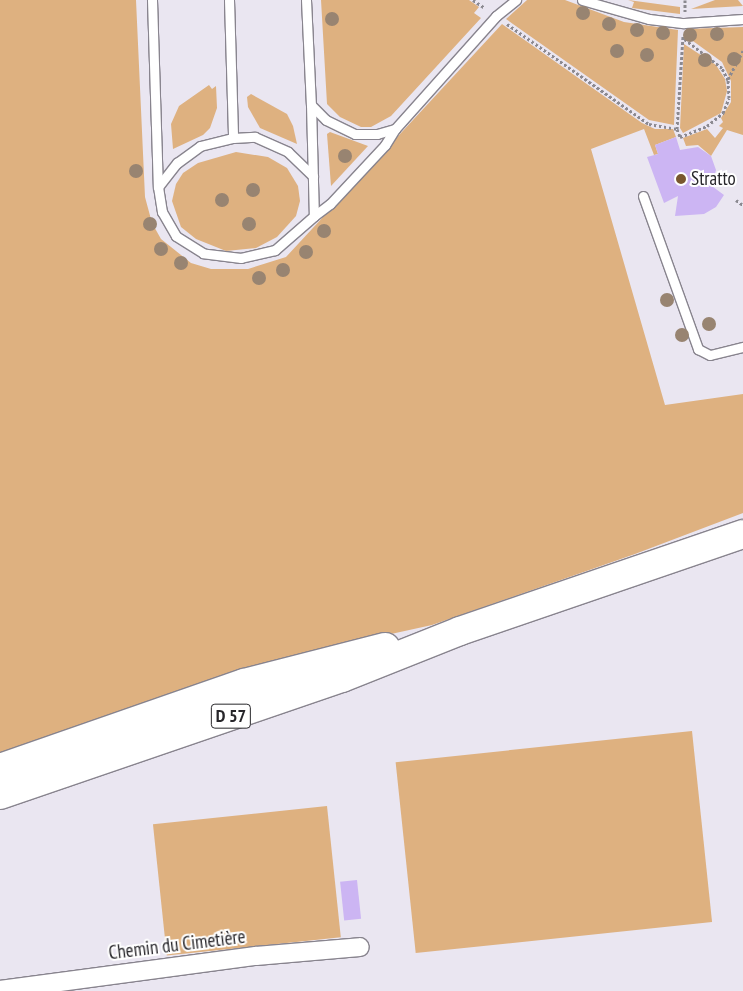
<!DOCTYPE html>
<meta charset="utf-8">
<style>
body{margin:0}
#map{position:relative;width:743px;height:991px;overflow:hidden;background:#eae6f1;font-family:"PT Sans Narrow",sans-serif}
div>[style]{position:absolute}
.green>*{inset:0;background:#deb180;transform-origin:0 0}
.building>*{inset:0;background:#ccb5f3;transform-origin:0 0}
.path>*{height:3px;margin-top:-1.5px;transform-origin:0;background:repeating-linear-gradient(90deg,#8b8990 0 2.5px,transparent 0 5px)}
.roads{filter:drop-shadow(1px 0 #88848e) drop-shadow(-1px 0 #88848e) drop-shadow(0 1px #88848e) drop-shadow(0 -1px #88848e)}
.service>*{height:9px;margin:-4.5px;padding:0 4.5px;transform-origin:4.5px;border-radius:4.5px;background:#fff}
.minor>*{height:18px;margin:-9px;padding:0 9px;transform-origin:9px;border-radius:9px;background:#fff}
.primary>*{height:28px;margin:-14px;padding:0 14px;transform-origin:14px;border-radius:14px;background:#fff}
.trees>*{width:14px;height:14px;margin:-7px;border-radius:50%;background:#988471}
.dots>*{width:14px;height:14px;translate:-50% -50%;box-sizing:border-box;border:2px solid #fff;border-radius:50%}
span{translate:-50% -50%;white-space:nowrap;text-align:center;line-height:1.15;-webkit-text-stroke:4px #fff;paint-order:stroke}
.shield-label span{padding:1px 4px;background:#fff;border:1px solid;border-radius:4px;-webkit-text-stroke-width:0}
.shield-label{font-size:18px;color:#27262a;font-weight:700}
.poi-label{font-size:19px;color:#27262a}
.left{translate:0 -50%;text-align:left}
.street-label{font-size:19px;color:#27262a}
</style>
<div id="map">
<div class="green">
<div style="clip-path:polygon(0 0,136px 0,145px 197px,152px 223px,161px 239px,191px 263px,211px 269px,248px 269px,286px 257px,502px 24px,642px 123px,655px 129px,673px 129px,676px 137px,655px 145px,658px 154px,654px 155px,644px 129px,591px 149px,665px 405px,743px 394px,743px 513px,635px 554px,432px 625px,300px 654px,13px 754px,0 755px)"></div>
<div style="clip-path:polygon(321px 0,469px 0,479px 7px,474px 13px,481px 18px,391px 116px,371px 127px,361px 127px,340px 117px,327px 104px)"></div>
<div style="clip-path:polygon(527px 0,565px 0,624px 22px,678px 30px,674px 125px,649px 120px,506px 19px)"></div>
<div style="clip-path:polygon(628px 0,680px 7px,680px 14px,632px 8px,634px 2px)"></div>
<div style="clip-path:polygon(715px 0,738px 0,743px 6px,691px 9px)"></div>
<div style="clip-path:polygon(743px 27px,743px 135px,727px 130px,711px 156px,698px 145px,686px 146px,683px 138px,707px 129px,715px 138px,723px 128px,719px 126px,723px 122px,721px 118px,731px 102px,731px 81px,722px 62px,686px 36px,686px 29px)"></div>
<div style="clip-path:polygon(684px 44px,716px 65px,725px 79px,727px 91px,721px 113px,683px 133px,680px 128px)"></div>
<div style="clip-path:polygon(209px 85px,212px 89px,216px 86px,217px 108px,210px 128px,203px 135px,173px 149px,171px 124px,179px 106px)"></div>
<div style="clip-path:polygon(251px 94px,287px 114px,293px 126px,297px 144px,260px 128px,248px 107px,247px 97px)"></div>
<div style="clip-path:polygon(330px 132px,368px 146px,331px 186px,327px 134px)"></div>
<div style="clip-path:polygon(236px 152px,268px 157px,287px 168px,298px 186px,300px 201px,296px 216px,277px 237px,256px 248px,226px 251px,196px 239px,181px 227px,172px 201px,176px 184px,183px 173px,198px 163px)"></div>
<div style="left:692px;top:731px;width:192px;height:298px;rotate:84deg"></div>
<div style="left:327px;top:806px;width:132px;height:175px;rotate:84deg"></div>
</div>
<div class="building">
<div style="clip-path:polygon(676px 137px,680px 150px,698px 147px,711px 156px,716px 170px,713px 181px,708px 177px,705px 181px,724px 195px,716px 207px,704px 214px,675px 216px,678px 196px,664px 203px,647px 157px,658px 154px,655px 145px)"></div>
<div style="left:357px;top:880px;width:39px;height:17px;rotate:84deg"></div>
</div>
<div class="path">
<div style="left:473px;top:0;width:14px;rotate:34deg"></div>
<div style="left:685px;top:12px;width:12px;rotate:-90deg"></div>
<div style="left:507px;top:24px;width:174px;rotate:35.2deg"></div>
<div style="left:649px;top:124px;width:28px;rotate:10deg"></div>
<div style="left:677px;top:129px;width:93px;rotate:-86.3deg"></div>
<div style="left:728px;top:79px;width:32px;rotate:-62deg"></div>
<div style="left:677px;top:129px;width:9px;rotate:69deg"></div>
<div style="left:680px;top:137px;width:29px;rotate:-22deg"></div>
<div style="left:707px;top:126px;width:21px;rotate:-39deg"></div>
<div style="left:723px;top:113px;width:16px;rotate:-68deg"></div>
<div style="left:729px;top:98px;width:18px;rotate:-93deg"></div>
<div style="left:728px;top:80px;width:13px;rotate:-117deg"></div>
<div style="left:722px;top:68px;width:49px;rotate:-142.4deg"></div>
<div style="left:736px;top:200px;width:9px;rotate:36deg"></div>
</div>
<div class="roads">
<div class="service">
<div style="left:152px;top:0;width:187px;rotate:88.2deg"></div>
<div style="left:229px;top:0;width:138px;rotate:88.3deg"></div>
<div style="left:306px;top:0;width:105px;rotate:87.3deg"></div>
<div style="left:311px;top:105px;width:111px;rotate:88.5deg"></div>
<div style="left:314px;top:216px;width:52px;rotate:138.9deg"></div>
<div style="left:275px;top:250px;width:35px;rotate:167deg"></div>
<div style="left:241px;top:258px;width:38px;rotate:-173deg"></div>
<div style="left:203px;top:253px;width:32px;rotate:-148deg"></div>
<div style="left:176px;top:236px;width:28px;rotate:-120deg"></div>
<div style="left:162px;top:212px;width:25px;rotate:-99deg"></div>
<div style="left:158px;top:187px;width:31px;rotate:-52deg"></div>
<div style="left:177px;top:163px;width:29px;rotate:-36deg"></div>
<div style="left:200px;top:146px;width:34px;rotate:-14deg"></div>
<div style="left:233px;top:138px;width:22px;rotate:-3deg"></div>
<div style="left:255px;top:137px;width:36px;rotate:24deg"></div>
<div style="left:288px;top:152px;width:35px;rotate:44deg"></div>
<div style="left:582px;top:0;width:70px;rotate:15.8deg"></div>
<div style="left:649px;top:19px;width:35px;rotate:7deg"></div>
<div style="left:684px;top:23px;width:59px;rotate:-3.9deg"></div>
<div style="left:311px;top:105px;width:21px;rotate:45deg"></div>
<div style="left:326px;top:120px;width:32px;rotate:26deg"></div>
<div style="left:355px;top:134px;width:22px"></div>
<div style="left:377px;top:134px;width:19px;rotate:-16deg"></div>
<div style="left:643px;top:196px;width:163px;rotate:70.2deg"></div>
<div style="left:698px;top:349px;width:13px;rotate:27deg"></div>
<div style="left:710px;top:355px;width:34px;rotate:-14deg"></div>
<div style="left:314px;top:216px;width:20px;rotate:-37deg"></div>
<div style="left:330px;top:204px;width:81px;rotate:-47deg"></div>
<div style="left:385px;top:145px;width:19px;rotate:-58deg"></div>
<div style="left:395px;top:129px;width:152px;rotate:-48.2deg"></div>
<div style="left:496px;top:16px;width:26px;rotate:-39deg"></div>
</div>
<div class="minor">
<div style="left:0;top:990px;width:258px;rotate:-7.6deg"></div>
<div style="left:256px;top:956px;width:104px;rotate:-4.9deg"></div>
</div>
<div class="primary">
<div style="left:0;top:768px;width:258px;rotate:-19.2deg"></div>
<div style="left:244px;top:683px;width:146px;rotate:-14.3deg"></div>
<div style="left:0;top:795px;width:361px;rotate:-18.9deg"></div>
<div style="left:342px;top:678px;width:127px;rotate:-21.7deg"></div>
<div style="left:460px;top:631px;width:299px;rotate:-18.9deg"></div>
</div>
</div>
<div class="trees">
<div style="left:583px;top:13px"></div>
<div style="left:332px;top:19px"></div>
<div style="left:609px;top:24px"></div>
<div style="left:637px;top:30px"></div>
<div style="left:663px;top:33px"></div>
<div style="left:717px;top:34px"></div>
<div style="left:690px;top:35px"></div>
<div style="left:617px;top:51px"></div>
<div style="left:647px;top:55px"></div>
<div style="left:734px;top:59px"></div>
<div style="left:705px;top:60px"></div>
<div style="left:345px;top:156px"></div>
<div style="left:136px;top:171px"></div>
<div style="left:253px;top:190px"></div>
<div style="left:222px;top:200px"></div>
<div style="left:150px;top:224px"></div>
<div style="left:249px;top:224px"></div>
<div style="left:324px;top:231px"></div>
<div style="left:161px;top:249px"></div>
<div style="left:306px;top:252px"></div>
<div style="left:181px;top:263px"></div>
<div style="left:283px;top:270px"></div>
<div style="left:259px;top:278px"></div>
<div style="left:667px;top:300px"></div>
<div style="left:709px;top:324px"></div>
<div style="left:682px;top:335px"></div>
</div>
<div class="dots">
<div style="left:681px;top:179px;background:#79572f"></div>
</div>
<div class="shield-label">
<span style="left:231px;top:716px">D 57</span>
</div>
<div class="poi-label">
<span class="left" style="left:691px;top:179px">Stratto</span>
</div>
<div class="street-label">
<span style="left:177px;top:945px;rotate:-7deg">Chemin du Cimetière</span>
</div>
</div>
